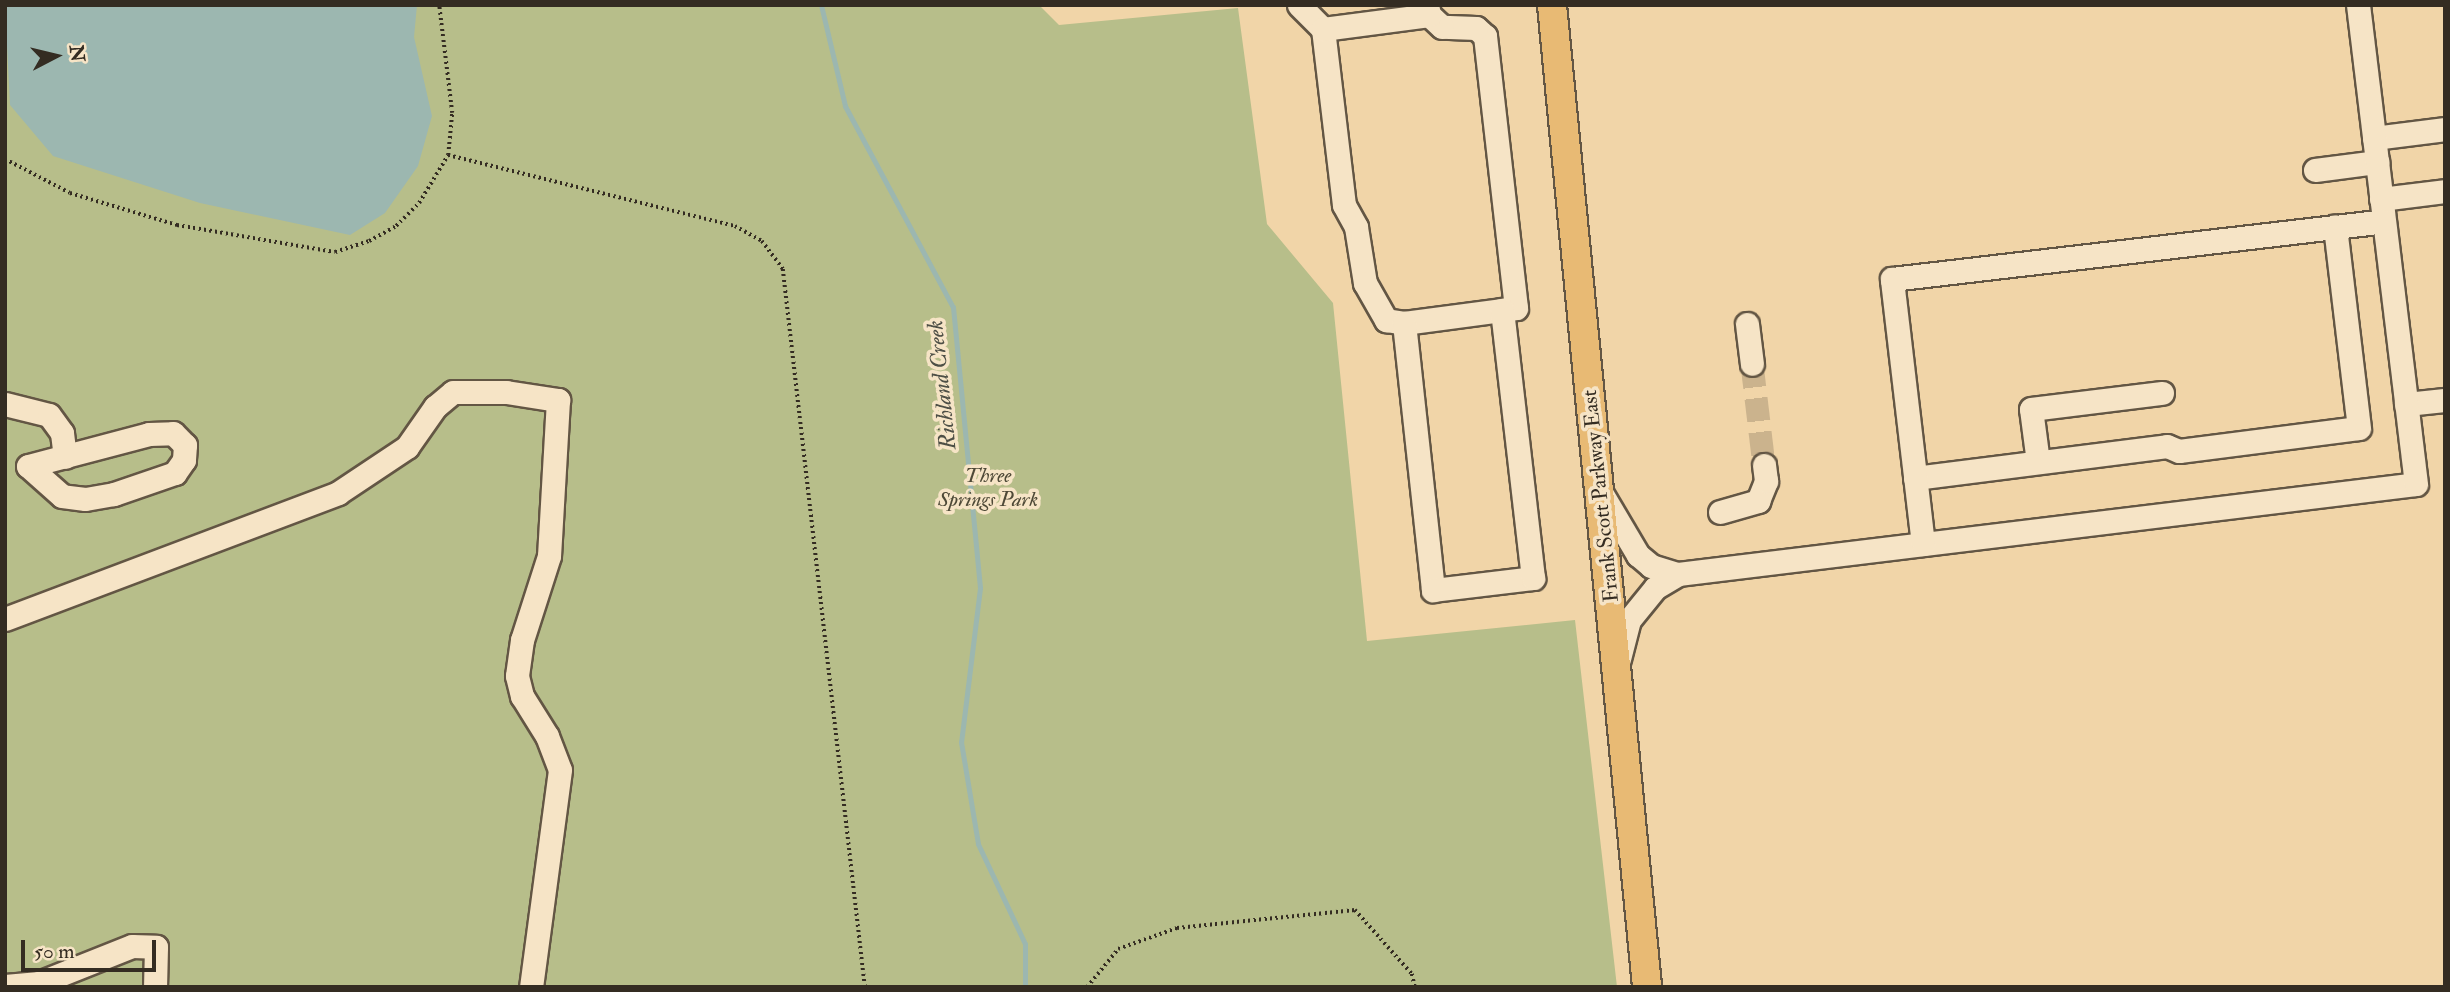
<!DOCTYPE html>
<style>
body{margin:0}
#map{position:relative;width:2450px;height:992px;overflow:hidden;background:#f1d5a8;font-family:"IM FELL Double Pica",serif}
div>[style]{position:absolute}
.green>*{inset:0;background:#b7be8a}
.water>*{inset:0;background:#9cb7b0}
.stream>*{height:5px;margin:-2.5px;padding:0 2.5px;transform-origin:2.5px;border-radius:2.5px;background:#9cb7b0}
.minor-tunnel>*{height:23px;margin-top:-11.5px;transform-origin:0;background:repeating-linear-gradient(90deg,#cbb38d 0 23px,transparent 0 34px)}
.path>*{height:3.5px;margin-top:-1.75px;transform-origin:0;background:repeating-linear-gradient(90deg,#342c22 0 2px,transparent 0 5.5px)}
.roads{filter:drop-shadow(2px 0 #635644) drop-shadow(-2px 0 #635644) drop-shadow(0 2px #635644) drop-shadow(0 -2px #635644)}
.minor>*{height:23px;margin:-11.5px;padding:0 11.5px;transform-origin:11.5px;border-radius:11.5px;background:#f6e4c6}
.major>*{height:28px;margin:-14px;padding:0 14px;transform-origin:14px;border-radius:14px;background:#e8ba74}
span{translate:-50% -50%;white-space:nowrap;text-align:center;line-height:1.15;-webkit-text-stroke:7px #f6e4c6;paint-order:stroke}
.park-label{font-size:21px;color:#4e4937;font-style:italic}
.street-label{font-size:21px;color:#342c22}
.water-label{font-size:23px;color:#4e4f46;font-style:italic}
.frame{position:absolute;inset:0;border:7px solid #342c22;pointer-events:none}
.north{position:absolute;left:21px;top:21px;width:70px;height:70px;-webkit-text-stroke:5px #f6e4c6;paint-order:stroke;rotate:83deg;font-size:19px;font-weight:700;line-height:28px;text-align:center;color:#342c22}
.north::after{content:'';display:block;margin:auto;width:24px;height:32px;background:#342c22;clip-path:polygon(50% 0,100% 100%,50% 72%,0 100%)}
.scale{position:absolute;left:21px;top:940px;width:135px;height:32px;box-sizing:border-box;border:4px solid #342c22;border-top:0;padding-left:9px;font-size:21px;line-height:24px;white-space:nowrap;color:#342c22;-webkit-text-stroke:5px #f6e4c6;paint-order:stroke}
</style>
<div id="map">
<div class="green">
<div style="clip-path:polygon(5px 5px,1039px 5px,1059px 25px,1238px 8px,1267px 224px,1333px 303px,1367px 641px,1575px 620px,1617px 987px,5px 987px)"></div>
</div>
<div class="water">
<div style="clip-path:polygon(5px 5px,417px 5px,414px 37px,432px 116px,418px 166px,385px 213px,350px 235px,200px 203px,53px 156px,10px 105px)"></div>
</div>
<div class="stream">
<div style="left:821px;top:5px;width:104px;rotate:76.6deg"></div>
<div style="left:845px;top:106px;width:228px;rotate:61.8deg"></div>
<div style="left:953px;top:307px;width:282px;rotate:84.5deg"></div>
<div style="left:980px;top:588px;width:155px;rotate:97deg"></div>
<div style="left:961px;top:742px;width:103px;rotate:80.5deg"></div>
<div style="left:978px;top:844px;width:110px;rotate:64.8deg"></div>
<div style="left:1025px;top:944px;width:43px;rotate:90deg"></div>
</div>
<div class="minor-tunnel">
<div style="left:1752px;top:364px;width:102px;rotate:83.2deg"></div>
</div>
<div class="path">
<div style="left:448px;top:155px;width:296px;rotate:13.9deg"></div>
<div style="left:735px;top:226px;width:31px;rotate:29deg"></div>
<div style="left:762px;top:241px;width:35px;rotate:53deg"></div>
<div style="left:783px;top:269px;width:723px;rotate:83.48deg"></div>
<div style="left:5px;top:159px;width:73px;rotate:27.6deg"></div>
<div style="left:70px;top:193px;width:112px;rotate:16.7deg"></div>
<div style="left:177px;top:225px;width:160px;rotate:9.7deg"></div>
<div style="left:335px;top:252px;width:36px;rotate:-18deg"></div>
<div style="left:369px;top:241px;width:31px;rotate:-29deg"></div>
<div style="left:396px;top:226px;width:33px;rotate:-45deg"></div>
<div style="left:419px;top:203px;width:56px;rotate:-58.9deg"></div>
<div style="left:448px;top:155px;width:42px;rotate:-84.6deg"></div>
<div style="left:452px;top:113px;width:109px;rotate:-96.9deg"></div>
<div style="left:1087px;top:987px;width:49px;rotate:-50.8deg"></div>
<div style="left:1118px;top:949px;width:63px;rotate:-19.6deg"></div>
<div style="left:1177px;top:928px;width:179px;rotate:-5.8deg"></div>
<div style="left:1355px;top:910px;width:86px;rotate:48.3deg"></div>
<div style="left:1412px;top:974px;width:13px;rotate:77deg"></div>
</div>
<div class="roads">
<div class="minor">
<div style="left:1299px;top:5px;width:34px;rotate:45deg"></div>
<div style="left:1323px;top:29px;width:177px;rotate:83.2deg"></div>
<div style="left:1344px;top:205px;width:25px;rotate:61deg"></div>
<div style="left:1356px;top:227px;width:57px;rotate:80.9deg"></div>
<div style="left:1365px;top:283px;width:43px;rotate:60.4deg"></div>
<div style="left:1386px;top:320px;width:18px;rotate:9deg"></div>
<div style="left:1404px;top:323px;width:113px;rotate:-7.6deg"></div>
<div style="left:1516px;top:308px;width:274px;rotate:-96.5deg"></div>
<div style="left:1485px;top:36px;width:12px;rotate:-138deg"></div>
<div style="left:1476px;top:28px;width:34px;rotate:-178deg"></div>
<div style="left:1442px;top:27px;width:18px;rotate:-137deg"></div>
<div style="left:1429px;top:15px;width:10px;rotate:-101deg"></div>
<div style="left:1323px;top:29px;width:107px;rotate:-7.5deg"></div>
<div style="left:2374px;top:138px;width:72px;rotate:-7.2deg"></div>
<div style="left:2315px;top:170px;width:63px;rotate:-7.4deg"></div>
<div style="left:2381px;top:199px;width:64px;rotate:-7.1deg"></div>
<div style="left:1404px;top:323px;width:269px;rotate:83.8deg"></div>
<div style="left:1433px;top:590px;width:101px;rotate:-6.8deg"></div>
<div style="left:1533px;top:578px;width:270px;rotate:-96.6deg"></div>
<div style="left:1747px;top:324px;width:40px;rotate:82.9deg"></div>
<div style="left:5px;top:404px;width:45px;rotate:14deg"></div>
<div style="left:49px;top:415px;width:22px;rotate:54deg"></div>
<div style="left:62px;top:433px;width:24px;rotate:83deg"></div>
<div style="left:2406px;top:404px;width:39px;rotate:-6deg"></div>
<div style="left:173px;top:433px;width:17px;rotate:45deg"></div>
<div style="left:185px;top:445px;width:15px;rotate:94deg"></div>
<div style="left:184px;top:460px;width:16px;rotate:125deg"></div>
<div style="left:175px;top:473px;width:65px;rotate:161deg"></div>
<div style="left:114px;top:494px;width:29px;rotate:170deg"></div>
<div style="left:85px;top:499px;width:23px;rotate:-173deg"></div>
<div style="left:62px;top:496px;width:45px;rotate:-138.6deg"></div>
<div style="left:28px;top:466px;width:125px;rotate:-14.8deg"></div>
<div style="left:149px;top:434px;width:24px;rotate:-2deg"></div>
<div style="left:2038px;top:462px;width:53px;rotate:-97.5deg"></div>
<div style="left:2031px;top:409px;width:132px;rotate:-7deg"></div>
<div style="left:1915px;top:478px;width:254px;rotate:-7.2deg"></div>
<div style="left:2167px;top:446px;width:13px;rotate:23deg"></div>
<div style="left:2179px;top:451px;width:181px;rotate:-7.3deg"></div>
<div style="left:2359px;top:428px;width:203px;rotate:-96.8deg"></div>
<div style="left:1602px;top:494px;width:71px;rotate:59.5deg"></div>
<div style="left:1638px;top:555px;width:17px;rotate:40deg"></div>
<div style="left:1651px;top:566px;width:28px;rotate:17deg"></div>
<div style="left:1678px;top:574px;width:743px;rotate:-6.95deg"></div>
<div style="left:2416px;top:484px;width:482px;rotate:-96.9deg"></div>
<div style="left:1720px;top:512px;width:40px;rotate:-16deg"></div>
<div style="left:1758px;top:501px;width:22px;rotate:-68deg"></div>
<div style="left:1766px;top:481px;width:16px;rotate:-97deg"></div>
<div style="left:1923px;top:544px;width:267px;rotate:-96.7deg"></div>
<div style="left:1892px;top:279px;width:495px;rotate:-6.7deg"></div>
<div style="left:5px;top:619px;width:356px;rotate:-20.7deg"></div>
<div style="left:338px;top:493px;width:83px;rotate:-33.7deg"></div>
<div style="left:407px;top:447px;width:49px;rotate:-55deg"></div>
<div style="left:435px;top:407px;width:23px;rotate:-40deg"></div>
<div style="left:453px;top:392px;width:53px"></div>
<div style="left:506px;top:392px;width:53px;rotate:8.7deg"></div>
<div style="left:558px;top:400px;width:156px;rotate:93.3deg"></div>
<div style="left:549px;top:556px;width:88px;rotate:107.8deg"></div>
<div style="left:522px;top:640px;width:36px;rotate:98deg"></div>
<div style="left:517px;top:676px;width:21px;rotate:76deg"></div>
<div style="left:522px;top:696px;width:47px;rotate:58deg"></div>
<div style="left:547px;top:736px;width:36px;rotate:69deg"></div>
<div style="left:560px;top:770px;width:219px;rotate:97.6deg"></div>
<div style="left:1619px;top:659px;width:40px;rotate:-75.6deg"></div>
<div style="left:1629px;top:620px;width:41px;rotate:-50.9deg"></div>
<div style="left:1655px;top:588px;width:27px;rotate:-31deg"></div>
<div style="left:5px;top:986px;width:34px;rotate:-5deg"></div>
<div style="left:39px;top:983px;width:100px;rotate:-21.7deg"></div>
<div style="left:132px;top:946px;width:24px;rotate:2deg"></div>
<div style="left:156px;top:947px;width:40px;rotate:91.4deg"></div>
</div>
<div class="major">
<div style="left:1552px;top:5px;width:987px;rotate:84.47deg"></div>
</div>
</div>
<div class="park-label">
<span style="left:988px;top:488px">Three<br>Springs Park</span>
</div>
<div class="street-label">
<span style="left:1601px;top:496px;rotate:-96deg">Frank Scott Parkway East</span>
</div>
<div class="water-label">
<span style="left:942px;top:385px;rotate:-96deg">Richland Creek</span>
</div>
<div class="frame"></div>
<div class="north">N</div>
<div class="scale">50 m</div>
</div>
